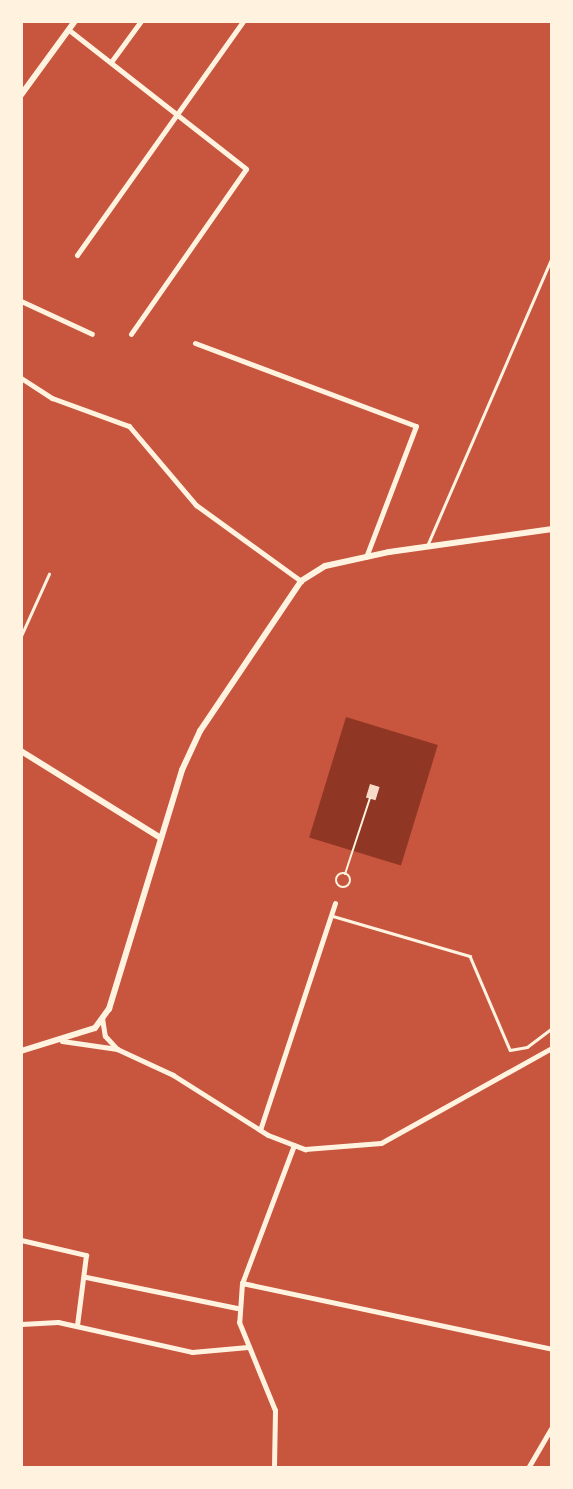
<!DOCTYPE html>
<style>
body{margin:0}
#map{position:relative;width:573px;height:1489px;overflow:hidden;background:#c8553d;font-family:Bitter,serif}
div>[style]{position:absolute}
.water>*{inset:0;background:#8f3625;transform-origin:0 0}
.building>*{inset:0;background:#f7dbc8;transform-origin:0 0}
.path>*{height:2px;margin:-1px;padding:0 1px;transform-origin:1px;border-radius:1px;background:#fff3e0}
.path>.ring{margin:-1px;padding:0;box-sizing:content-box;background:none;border:2px solid #fff3e0;border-radius:50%}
.service>*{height:2.5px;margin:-1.25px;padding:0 1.25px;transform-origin:1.25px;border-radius:1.25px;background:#fff3e0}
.minor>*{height:5px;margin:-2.5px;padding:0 2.5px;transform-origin:2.5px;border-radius:2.5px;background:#fff3e0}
.tertiary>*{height:6px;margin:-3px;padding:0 3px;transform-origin:3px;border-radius:3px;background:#fff3e0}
span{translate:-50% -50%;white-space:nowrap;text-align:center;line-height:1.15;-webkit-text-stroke:5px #fff3e0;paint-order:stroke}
.frame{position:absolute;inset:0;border:23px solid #fff3e0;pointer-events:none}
</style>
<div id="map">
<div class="water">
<div style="left:346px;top:717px;width:96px;height:126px;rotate:17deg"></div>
</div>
<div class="building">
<div style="left:370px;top:784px;width:10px;height:14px;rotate:17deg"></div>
</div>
<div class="path">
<div class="ring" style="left:336px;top:873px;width:12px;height:12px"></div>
<div style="left:345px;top:874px;width:80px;rotate:-71.8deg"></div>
</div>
<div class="service">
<div style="left:427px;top:546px;width:315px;rotate:-66.6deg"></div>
<div style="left:21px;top:636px;width:68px;rotate:-65.7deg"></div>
<div style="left:333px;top:916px;width:143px;rotate:16.3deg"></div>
<div style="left:470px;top:956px;width:102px;rotate:66.9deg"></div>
<div style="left:510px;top:1050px;width:17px;rotate:-10deg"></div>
<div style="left:527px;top:1047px;width:31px;rotate:-37deg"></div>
</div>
<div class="minor">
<div style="left:69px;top:30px;width:225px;rotate:38.1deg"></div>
<div style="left:246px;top:169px;width:201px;rotate:124.9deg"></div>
<div style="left:111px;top:62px;width:51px;rotate:-53.8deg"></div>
<div style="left:77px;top:255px;width:287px;rotate:-54.6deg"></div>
<div style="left:21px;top:301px;width:78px;rotate:24.9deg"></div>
<div style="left:195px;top:343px;width:236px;rotate:20.6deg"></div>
<div style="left:416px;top:426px;width:140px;rotate:110.9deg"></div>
<div style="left:21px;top:378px;width:37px;rotate:33deg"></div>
<div style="left:52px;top:398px;width:82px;rotate:20deg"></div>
<div style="left:129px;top:426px;width:104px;rotate:49.7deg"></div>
<div style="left:196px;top:505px;width:130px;rotate:35.9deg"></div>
<div style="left:102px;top:1018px;width:18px;rotate:81deg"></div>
<div style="left:105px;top:1036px;width:18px;rotate:47deg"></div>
<div style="left:117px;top:1049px;width:62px;rotate:24.9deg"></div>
<div style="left:173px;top:1075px;width:112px;rotate:32.3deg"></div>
<div style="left:268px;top:1135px;width:40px;rotate:21deg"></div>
<div style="left:305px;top:1149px;width:76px;rotate:-4.5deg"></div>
<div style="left:381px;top:1143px;width:196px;rotate:-29.1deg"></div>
<div style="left:62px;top:1041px;width:56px;rotate:8.3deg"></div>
<div style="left:260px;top:1130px;width:239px;rotate:-71.7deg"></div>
<div style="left:294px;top:1145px;width:147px;rotate:110.6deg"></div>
<div style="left:242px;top:1283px;width:317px;rotate:12deg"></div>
<div style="left:21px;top:1240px;width:67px;rotate:13deg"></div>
<div style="left:86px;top:1255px;width:71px;rotate:97.3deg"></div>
<div style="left:86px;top:1277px;width:154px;rotate:11.6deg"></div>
<div style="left:242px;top:1283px;width:39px;rotate:94deg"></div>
<div style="left:239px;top:1322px;width:95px;rotate:67.8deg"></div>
<div style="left:275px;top:1410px;width:58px;rotate:91deg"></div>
<div style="left:21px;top:1324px;width:37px;rotate:-3deg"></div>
<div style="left:58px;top:1322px;width:137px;rotate:12.6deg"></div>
<div style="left:192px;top:1352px;width:56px;rotate:-5.1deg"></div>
<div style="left:528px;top:1468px;width:48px;rotate:-59.7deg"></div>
</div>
<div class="tertiary">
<div style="left:21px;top:95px;width:92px;rotate:-53.9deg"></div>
<div style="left:21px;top:751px;width:163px;rotate:31.9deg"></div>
<div style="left:21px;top:1051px;width:77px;rotate:-17.3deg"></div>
<div style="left:95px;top:1028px;width:24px;rotate:-54deg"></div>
<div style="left:109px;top:1009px;width:250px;rotate:-73deg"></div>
<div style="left:182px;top:770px;width:43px;rotate:-65.2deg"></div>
<div style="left:200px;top:731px;width:181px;rotate:-56deg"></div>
<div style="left:301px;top:581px;width:28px;rotate:-32deg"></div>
<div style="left:325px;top:566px;width:66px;rotate:-12.3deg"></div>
<div style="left:389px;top:552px;width:165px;rotate:-8deg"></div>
</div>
<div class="frame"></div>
</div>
